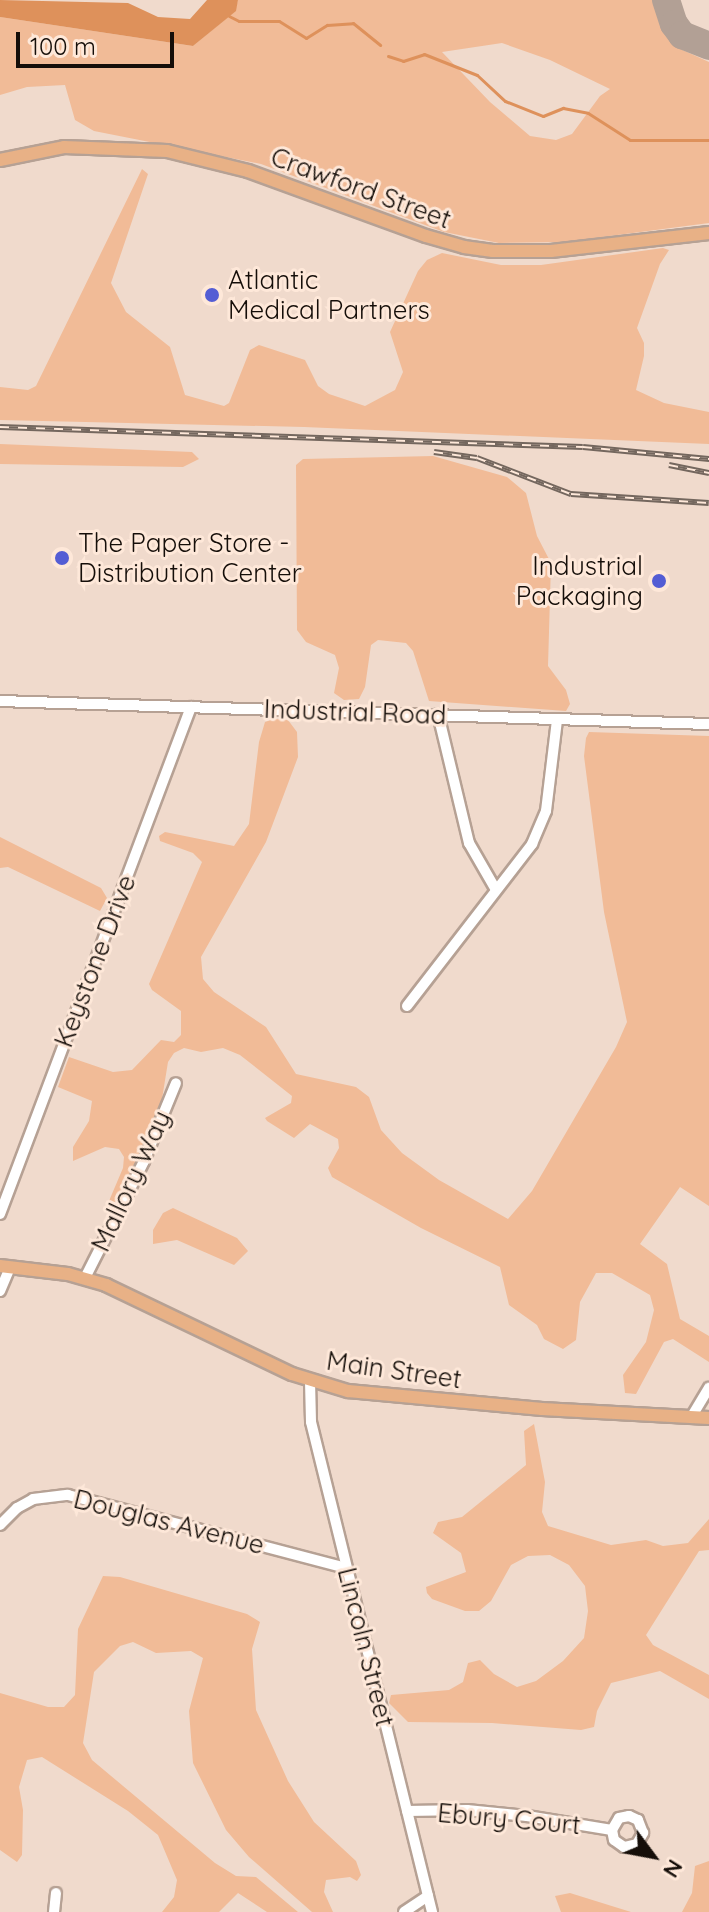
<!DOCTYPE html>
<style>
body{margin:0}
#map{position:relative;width:709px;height:1912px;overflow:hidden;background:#f0dacc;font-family:Quicksand,sans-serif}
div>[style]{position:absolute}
.green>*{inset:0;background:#f1bb97}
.water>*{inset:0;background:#de915b}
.stream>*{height:3px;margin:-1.5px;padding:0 1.5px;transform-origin:1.5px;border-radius:1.5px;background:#de915b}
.taxiway>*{height:28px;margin:-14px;padding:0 14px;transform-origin:14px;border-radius:14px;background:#b2a095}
.roads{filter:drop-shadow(2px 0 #b6a194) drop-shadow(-2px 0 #b6a194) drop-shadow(0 2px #b6a194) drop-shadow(0 -2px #b6a194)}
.minor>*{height:10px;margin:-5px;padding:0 5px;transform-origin:5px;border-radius:5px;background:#fff}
.major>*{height:12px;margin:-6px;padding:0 6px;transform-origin:6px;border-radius:6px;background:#e8b186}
.rail>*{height:6px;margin-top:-3px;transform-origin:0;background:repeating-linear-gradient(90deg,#fee8d9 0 9px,#74675e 0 18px);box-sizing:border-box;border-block:2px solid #74675e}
.dots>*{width:22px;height:22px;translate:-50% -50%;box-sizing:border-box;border:4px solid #fee8d9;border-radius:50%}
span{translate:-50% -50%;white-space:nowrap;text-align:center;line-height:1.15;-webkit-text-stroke:6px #fee8d9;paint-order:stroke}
.street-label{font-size:26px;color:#150e09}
.poi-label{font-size:26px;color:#150e09}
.left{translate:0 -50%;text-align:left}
.right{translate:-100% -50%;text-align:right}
.north{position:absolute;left:613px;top:1816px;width:80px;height:80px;-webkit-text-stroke:6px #fee8d9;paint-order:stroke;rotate:122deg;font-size:22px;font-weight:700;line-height:32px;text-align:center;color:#150e09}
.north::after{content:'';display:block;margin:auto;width:28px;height:36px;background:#150e09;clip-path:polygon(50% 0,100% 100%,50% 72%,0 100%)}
.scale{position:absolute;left:16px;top:32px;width:158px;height:36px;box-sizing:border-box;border:4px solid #150e09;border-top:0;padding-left:10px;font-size:24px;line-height:28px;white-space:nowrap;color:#150e09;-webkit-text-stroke:6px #fee8d9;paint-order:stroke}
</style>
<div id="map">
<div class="green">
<div style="clip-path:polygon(evenodd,238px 0,655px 0,676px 47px,709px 62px,709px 223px,564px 242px,499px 243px,444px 232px,261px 164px,94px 131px,75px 120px,65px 85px,27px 87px,0 95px,0 17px,193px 46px,235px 11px,238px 0,502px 43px,550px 60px,610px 89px,600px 96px,572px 134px,556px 140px,530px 136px,490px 102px,442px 52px,502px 43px)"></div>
<div style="clip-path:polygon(142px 169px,148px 174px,111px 283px,126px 312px,170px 347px,185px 395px,224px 406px,229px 403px,250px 350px,259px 345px,305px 360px,318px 386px,329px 394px,365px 406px,395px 390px,403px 372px,390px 332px,418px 271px,427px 260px,442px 253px,501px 265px,541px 265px,663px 248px,669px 250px,660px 264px,637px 328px,644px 343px,644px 356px,636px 390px,664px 403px,709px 412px,709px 444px,304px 427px,0 420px,0 387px,28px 390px,36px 386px)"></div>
<div style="clip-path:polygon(0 444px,192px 452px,199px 459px,183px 467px,0 464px)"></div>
<div style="clip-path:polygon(433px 456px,507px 477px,526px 493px,537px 536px,551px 563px,548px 666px,566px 690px,570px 704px,566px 711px,429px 701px,413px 651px,406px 643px,378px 640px,371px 645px,365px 687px,359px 699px,344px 700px,334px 693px,339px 668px,335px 655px,306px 642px,297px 630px,296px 465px,303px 459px)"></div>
<div style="clip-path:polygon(274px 719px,288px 720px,297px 732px,298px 757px,266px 842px,201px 957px,203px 979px,214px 992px,266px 1027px,296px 1074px,356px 1087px,369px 1097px,381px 1130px,402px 1153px,439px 1180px,508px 1219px,532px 1191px,616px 1047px,627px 1022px,604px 912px,584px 756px,586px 738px,589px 732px,709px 736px,709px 1206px,680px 1187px,640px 1244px,667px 1264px,680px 1319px,709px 1336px,709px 1362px,673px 1339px,664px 1342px,636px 1394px,625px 1393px,623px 1375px,646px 1342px,654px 1310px,650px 1295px,612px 1273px,596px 1273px,580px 1302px,576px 1340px,563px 1349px,544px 1339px,537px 1325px,509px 1305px,500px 1267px,421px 1228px,332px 1177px,328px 1168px,339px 1148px,338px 1139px,310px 1124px,294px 1138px,267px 1121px,265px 1118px,291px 1103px,292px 1096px,240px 1055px,223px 1048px,201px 1052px,184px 1048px,174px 1053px,168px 1062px,161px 1105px,143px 1152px,118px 1203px,110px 1210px,106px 1208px,123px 1168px,124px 1157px,119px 1149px,105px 1147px,73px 1161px,73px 1147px,89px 1121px,92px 1101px,58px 1087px,69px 1057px,113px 1072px,132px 1070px,161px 1040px,174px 1042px,181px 1035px,181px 1011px,152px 990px,149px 984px,202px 862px,193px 853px,160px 841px,159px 836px,165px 832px,234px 846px,249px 824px,259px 742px,265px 722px)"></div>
<div style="clip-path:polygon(0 837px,101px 888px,107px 898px,100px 911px,8px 867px,0 868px)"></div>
<div style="clip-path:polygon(173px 1208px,237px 1238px,248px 1251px,234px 1265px,177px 1240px,153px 1244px,153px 1230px,163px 1213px)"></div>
<div style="clip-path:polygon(534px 1424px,545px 1482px,542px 1512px,548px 1526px,611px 1545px,646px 1540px,663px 1546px,688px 1543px,709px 1519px,709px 1550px,699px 1551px,646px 1635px,653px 1645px,709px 1675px,709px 1699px,660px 1671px,611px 1683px,597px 1711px,594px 1727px,581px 1730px,492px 1723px,408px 1722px,389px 1703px,391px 1695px,449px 1690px,463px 1682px,468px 1663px,480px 1660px,494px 1674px,517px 1687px,536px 1681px,563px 1661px,584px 1638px,588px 1611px,585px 1586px,569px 1565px,550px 1555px,528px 1556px,511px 1565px,491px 1601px,479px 1611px,465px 1611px,432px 1599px,427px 1593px,426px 1587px,466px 1572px,461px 1553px,433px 1533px,438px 1522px,462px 1517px,526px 1465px,524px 1431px)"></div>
<div style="clip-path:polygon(103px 1576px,120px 1577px,247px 1614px,260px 1622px,252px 1649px,256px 1710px,288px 1781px,314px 1822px,356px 1861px,361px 1875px,357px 1881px,350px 1877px,326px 1880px,324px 1892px,333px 1912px,312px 1912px,249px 1857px,226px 1830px,193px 1763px,189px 1711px,203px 1658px,191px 1651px,156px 1653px,133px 1642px,120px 1646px,94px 1672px,83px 1743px,92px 1760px,215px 1863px,236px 1876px,256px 1877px,298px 1912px,267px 1912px,238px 1893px,219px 1912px,162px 1912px,174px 1897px,177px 1880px,158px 1835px,128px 1811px,42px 1757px,27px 1760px,19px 1787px,23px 1810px,22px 1855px,17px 1862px,0 1850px,0 1693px,48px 1707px,64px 1707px,75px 1695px,78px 1629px)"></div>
<div style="clip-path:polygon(709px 1861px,709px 1912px,682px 1912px,692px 1893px,695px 1866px)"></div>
<div style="clip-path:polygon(570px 1893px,631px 1912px,561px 1912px,555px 1896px)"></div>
</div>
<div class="water">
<div style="clip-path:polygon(0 0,128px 3px,158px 17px,190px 19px,207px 0,238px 0,236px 11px,193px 46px,0 17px)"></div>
</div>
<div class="stream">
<div style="left:229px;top:16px;width:11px;rotate:27deg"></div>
<div style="left:239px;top:21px;width:40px"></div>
<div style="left:279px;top:21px;width:32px;rotate:32deg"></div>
<div style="left:306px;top:38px;width:25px;rotate:-32deg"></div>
<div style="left:327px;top:25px;width:26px;rotate:-4deg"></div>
<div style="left:353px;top:23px;width:35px;rotate:39deg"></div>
<div style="left:388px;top:56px;width:16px;rotate:18deg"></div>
<div style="left:403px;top:61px;width:22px;rotate:-18deg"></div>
<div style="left:424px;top:54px;width:57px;rotate:21.6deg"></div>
<div style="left:477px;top:75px;width:38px;rotate:43deg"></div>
<div style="left:505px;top:101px;width:41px;rotate:21.5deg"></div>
<div style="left:543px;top:116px;width:22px;rotate:-22deg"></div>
<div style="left:563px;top:108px;width:25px;rotate:11deg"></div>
<div style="left:588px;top:113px;width:50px;rotate:32.7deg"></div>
<div style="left:630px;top:140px;width:79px"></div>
</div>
<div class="taxiway">
<div style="left:666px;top:0;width:25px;rotate:72deg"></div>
<div style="left:674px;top:24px;width:14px;rotate:54deg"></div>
<div style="left:682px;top:35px;width:29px;rotate:22deg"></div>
</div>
<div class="roads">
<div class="minor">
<div style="left:0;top:701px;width:709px;rotate:1.86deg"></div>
<div style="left:438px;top:714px;width:133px;rotate:76.5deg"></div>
<div style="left:469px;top:843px;width:54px;rotate:60.1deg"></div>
<div style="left:407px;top:1006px;width:205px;rotate:-52.3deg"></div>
<div style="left:532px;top:844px;width:36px;rotate:-67deg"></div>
<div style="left:546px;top:811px;width:92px;rotate:-83.1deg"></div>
<div style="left:0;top:1214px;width:542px;rotate:-69.36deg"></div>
<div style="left:85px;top:1278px;width:131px;rotate:-63.2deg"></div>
<div style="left:144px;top:1161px;width:84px;rotate:-67.7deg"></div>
<div style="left:0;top:1291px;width:26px;rotate:-67deg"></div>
<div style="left:310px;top:1381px;width:41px;rotate:88.6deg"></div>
<div style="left:311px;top:1422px;width:505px;rotate:76.13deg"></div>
<div style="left:692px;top:1416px;width:33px;rotate:-59deg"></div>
<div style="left:0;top:1525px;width:24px;rotate:-45deg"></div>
<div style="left:17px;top:1508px;width:18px;rotate:-29deg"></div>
<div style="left:33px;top:1499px;width:35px;rotate:-7deg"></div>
<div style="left:68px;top:1495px;width:287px;rotate:14.7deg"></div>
<div style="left:407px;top:1811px;width:60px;rotate:-1deg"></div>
<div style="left:467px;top:1810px;width:60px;rotate:5.7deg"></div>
<div style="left:527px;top:1816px;width:86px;rotate:9.4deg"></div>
<div style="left:612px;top:1830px;width:10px;rotate:79deg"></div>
<div style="left:614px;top:1840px;width:12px;rotate:35deg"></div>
<div style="left:624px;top:1847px;width:13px;rotate:-13deg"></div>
<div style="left:637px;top:1844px;width:13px;rotate:-61deg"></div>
<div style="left:643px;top:1833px;width:14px;rotate:-111deg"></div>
<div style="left:638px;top:1820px;width:10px;rotate:-156deg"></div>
<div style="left:629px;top:1816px;width:10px;rotate:169deg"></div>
<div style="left:619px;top:1818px;width:14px;rotate:120deg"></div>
<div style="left:54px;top:1912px;width:19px;rotate:-84deg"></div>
<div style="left:404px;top:1912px;width:29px;rotate:-34deg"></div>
</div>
<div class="major">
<div style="left:0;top:160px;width:65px;rotate:-11.5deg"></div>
<div style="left:64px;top:147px;width:103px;rotate:2.2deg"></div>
<div style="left:167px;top:151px;width:83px;rotate:13.9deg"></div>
<div style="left:248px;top:171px;width:189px;rotate:20.1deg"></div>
<div style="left:426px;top:236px;width:40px;rotate:16deg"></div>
<div style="left:464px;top:247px;width:29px;rotate:8deg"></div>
<div style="left:493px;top:251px;width:58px"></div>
<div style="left:551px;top:251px;width:159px;rotate:-6.5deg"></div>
<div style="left:0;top:1266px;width:68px;rotate:6.7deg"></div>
<div style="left:68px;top:1274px;width:40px;rotate:16deg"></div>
<div style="left:106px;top:1285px;width:206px;rotate:25.6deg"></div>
<div style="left:292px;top:1374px;width:59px;rotate:16.9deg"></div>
<div style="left:348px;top:1391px;width:195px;rotate:5.3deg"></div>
<div style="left:542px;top:1409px;width:167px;rotate:3.1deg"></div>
</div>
</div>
<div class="rail">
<div style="left:0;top:427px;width:583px;rotate:1.96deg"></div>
<div style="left:583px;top:447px;width:127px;rotate:5.4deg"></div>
<div style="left:434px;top:452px;width:43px;rotate:7.9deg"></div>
<div style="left:477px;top:458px;width:101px;rotate:21deg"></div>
<div style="left:571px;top:494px;width:138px;rotate:3.7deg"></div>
<div style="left:669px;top:465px;width:41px;rotate:11.3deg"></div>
</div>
<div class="dots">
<div style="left:212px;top:295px;background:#545dd4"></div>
<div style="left:62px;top:558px;background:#545dd4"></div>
<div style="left:659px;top:581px;background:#545dd4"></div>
</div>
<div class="street-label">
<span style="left:361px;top:188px;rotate:20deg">Crawford Street</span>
<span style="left:355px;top:712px;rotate:2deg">Industrial Road</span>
<span style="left:95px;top:961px;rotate:-69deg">Keystone Drive</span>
<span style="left:131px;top:1181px;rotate:-65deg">Mallory Way</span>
<span style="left:394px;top:1370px;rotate:8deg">Main Street</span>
<span style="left:169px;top:1522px;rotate:14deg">Douglas Avenue</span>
<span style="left:366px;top:1647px;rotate:76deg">Lincoln Street</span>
<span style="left:509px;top:1819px;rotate:5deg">Ebury Court</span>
</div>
<div class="poi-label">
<span class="left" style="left:228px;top:295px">Atlantic<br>Medical Partners</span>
<span class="left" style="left:78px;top:558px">The Paper Store -<br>Distribution Center</span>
<span class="right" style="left:643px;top:581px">Industrial<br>Packaging</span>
</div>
<div class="north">N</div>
<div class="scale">100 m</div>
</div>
